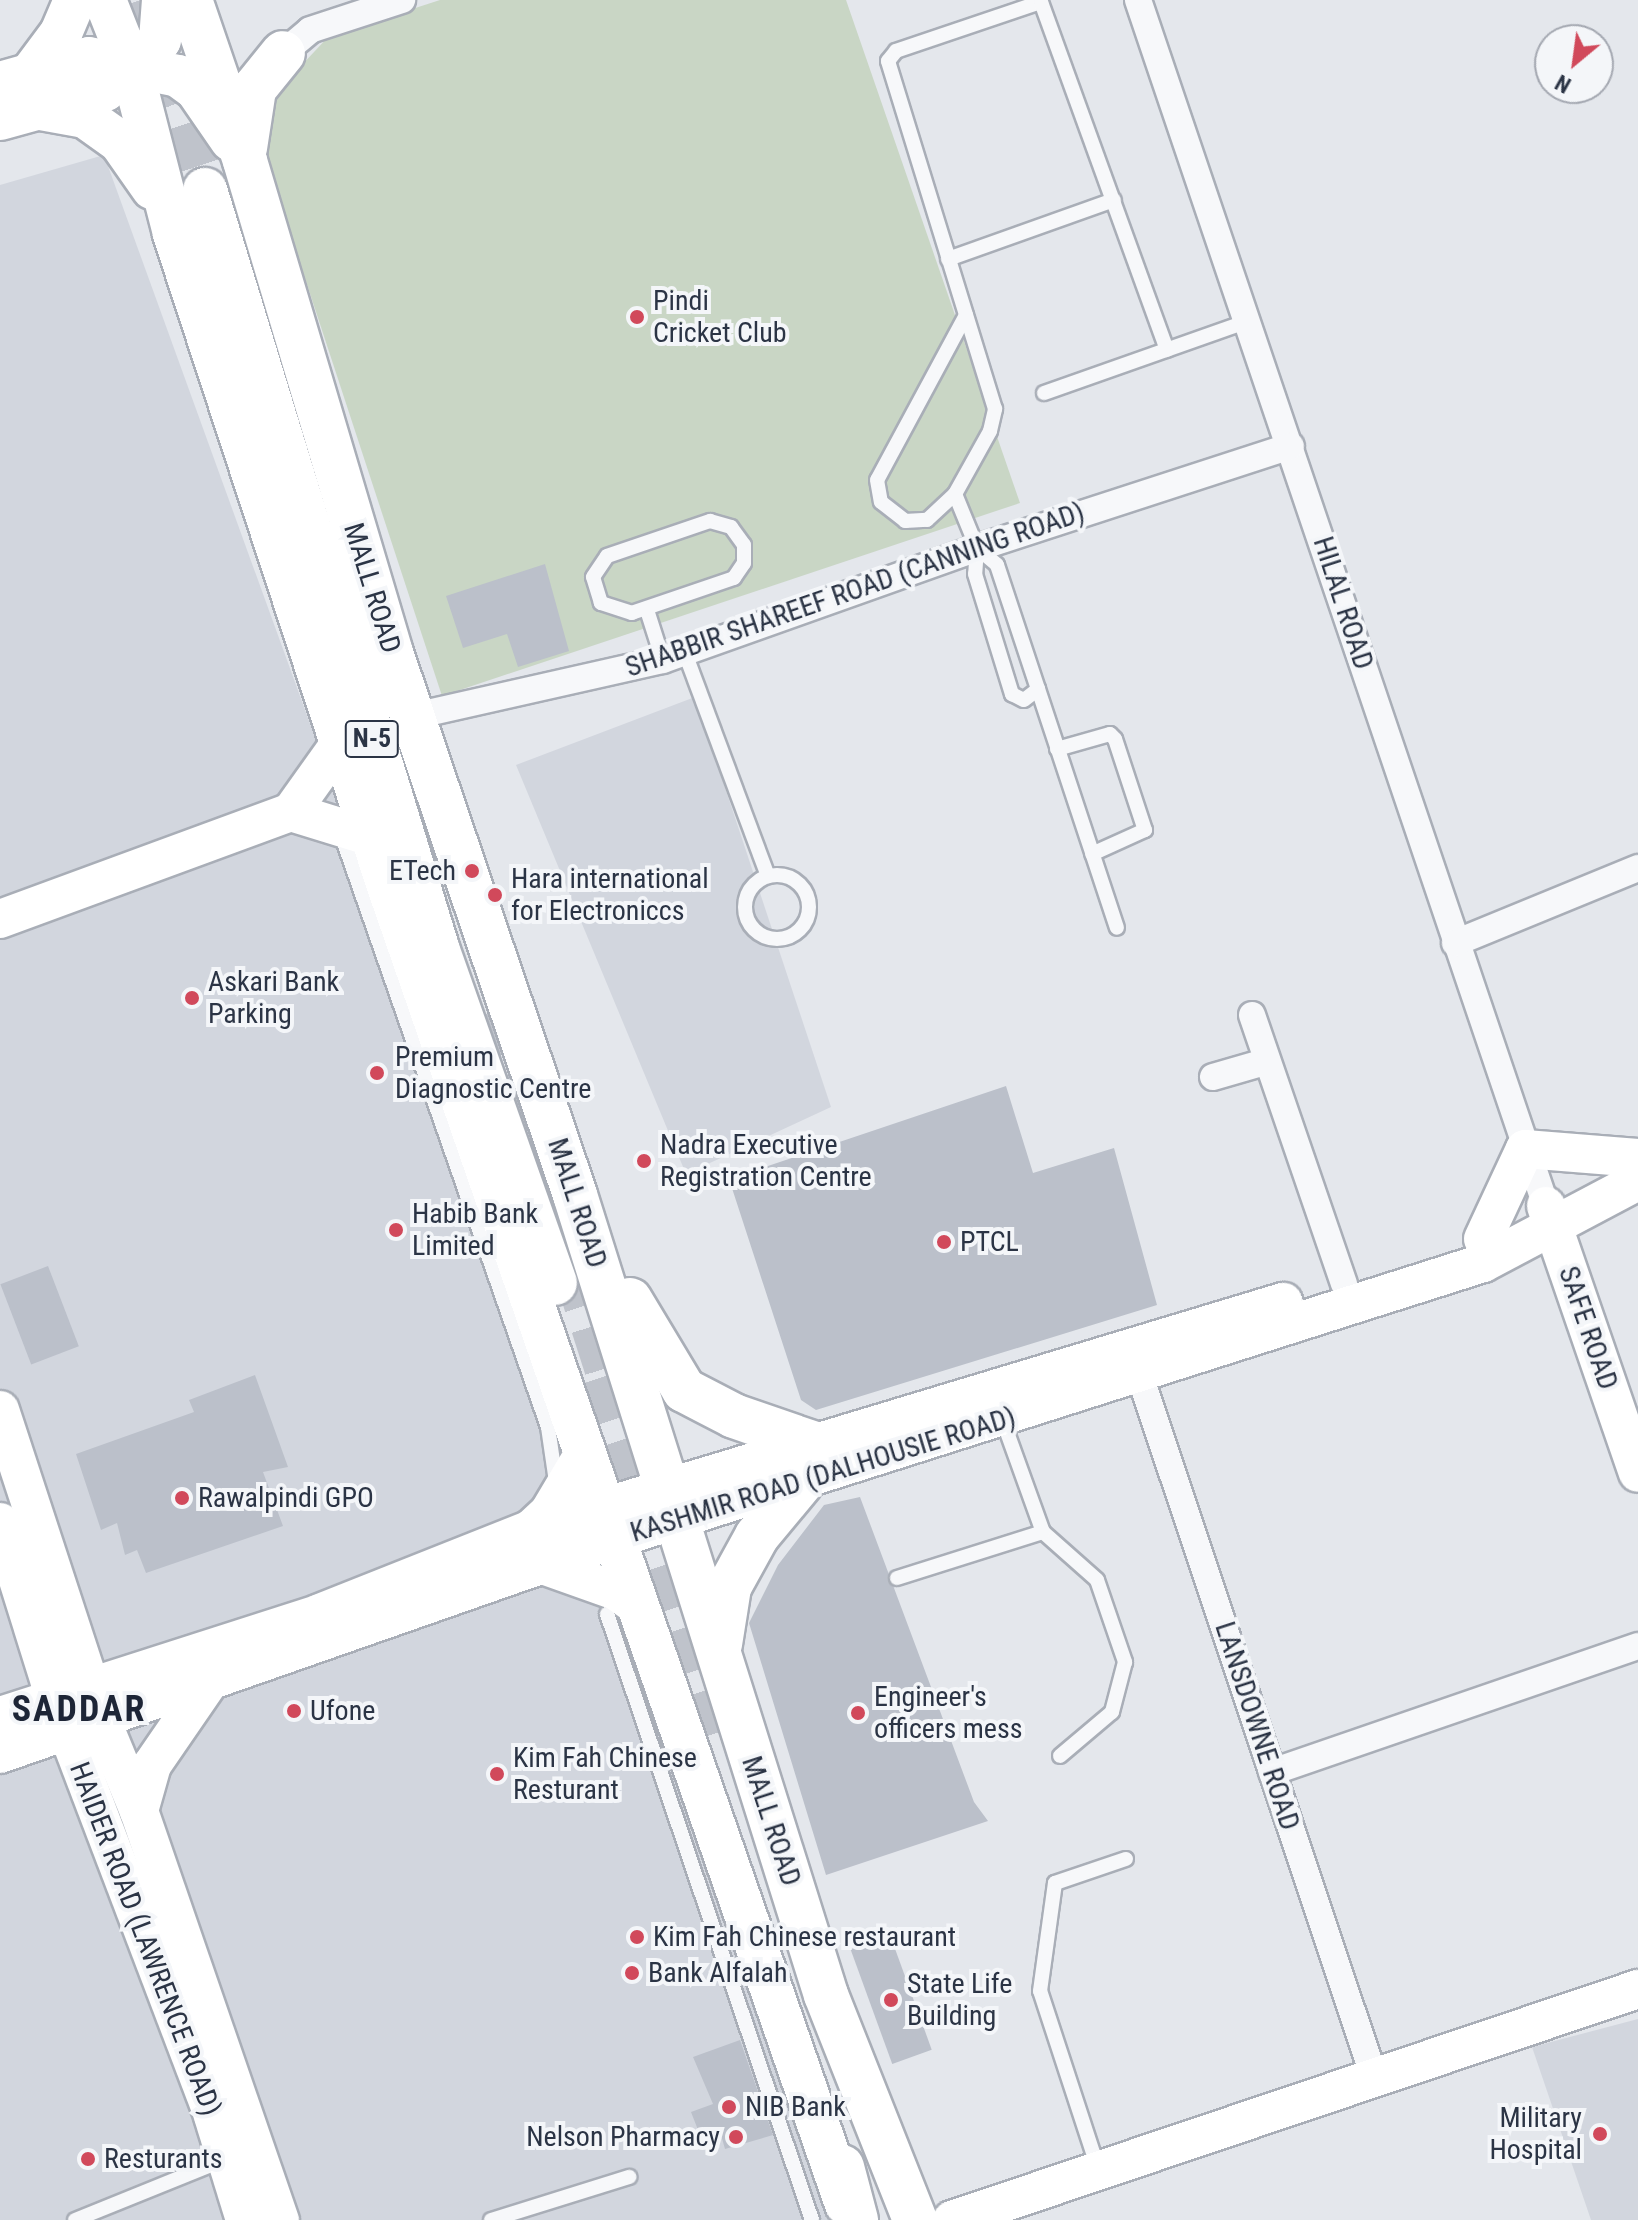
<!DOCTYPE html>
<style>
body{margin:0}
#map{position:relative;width:1638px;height:2220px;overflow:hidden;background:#e4e7ec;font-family:"Roboto Condensed",sans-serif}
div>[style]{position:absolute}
.built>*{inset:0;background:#d2d6de}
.green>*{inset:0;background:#c9d6c5}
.building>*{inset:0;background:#bbc0ca;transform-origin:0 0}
.highway-tunnel>*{height:44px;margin-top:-22px;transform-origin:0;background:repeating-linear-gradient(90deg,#bfc3cb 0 44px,transparent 0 66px)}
.roads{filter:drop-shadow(2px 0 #a9aeb7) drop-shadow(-2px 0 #a9aeb7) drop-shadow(0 2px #a9aeb7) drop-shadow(0 -2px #a9aeb7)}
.lane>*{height:14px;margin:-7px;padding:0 7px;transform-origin:7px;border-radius:7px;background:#f7f8fa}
.lane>.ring{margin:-7px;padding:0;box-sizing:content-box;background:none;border:14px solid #f7f8fa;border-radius:50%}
.street>*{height:26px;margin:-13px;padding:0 13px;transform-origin:13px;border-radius:13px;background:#f7f8fa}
.secondary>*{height:38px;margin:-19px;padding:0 19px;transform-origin:19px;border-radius:19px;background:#fff}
.primary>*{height:42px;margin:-21px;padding:0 21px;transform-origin:21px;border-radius:21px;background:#fff}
.highway>*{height:44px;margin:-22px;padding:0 22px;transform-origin:22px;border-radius:22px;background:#fff}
.dots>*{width:22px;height:22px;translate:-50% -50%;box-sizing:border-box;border:4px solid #f4f6f9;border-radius:50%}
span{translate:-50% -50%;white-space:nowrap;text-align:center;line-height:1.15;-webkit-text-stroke:8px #f4f6f9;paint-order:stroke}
.shield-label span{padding:2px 6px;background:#f4f6f9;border:2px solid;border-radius:6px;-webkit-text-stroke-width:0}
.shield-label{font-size:26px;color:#2b3445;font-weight:700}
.poi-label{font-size:28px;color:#2b3445}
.left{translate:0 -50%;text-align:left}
.right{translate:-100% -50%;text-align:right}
.street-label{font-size:28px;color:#2b3445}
.district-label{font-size:36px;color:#1d2536;font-weight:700;letter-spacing:2px}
.north{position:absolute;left:1534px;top:24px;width:80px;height:80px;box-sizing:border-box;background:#f4f6f9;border:2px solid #a4a8b1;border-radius:50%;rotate:209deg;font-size:22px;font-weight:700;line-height:32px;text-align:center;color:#2b3445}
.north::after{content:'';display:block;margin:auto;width:28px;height:36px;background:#d1495b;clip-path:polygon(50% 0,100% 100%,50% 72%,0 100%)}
</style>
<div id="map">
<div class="built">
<div style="clip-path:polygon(104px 155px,852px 2220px,0 2220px,0 185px)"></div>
<div style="clip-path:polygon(695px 697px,831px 1107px,686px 1174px,516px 765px)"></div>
<div style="clip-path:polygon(1638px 2019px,1638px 2220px,1591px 2220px,1532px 2047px)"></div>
</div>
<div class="green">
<div style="clip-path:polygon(440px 0,846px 0,1020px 503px,442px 696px,257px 132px,283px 85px,329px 36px)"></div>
</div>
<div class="building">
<div style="clip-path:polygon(545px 564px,569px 651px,518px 667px,507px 634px,463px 648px,446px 596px)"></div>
<div style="clip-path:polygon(1006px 1086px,1033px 1173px,1114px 1148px,1157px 1305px,816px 1410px,801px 1400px,729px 1179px)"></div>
<div style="left:48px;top:1266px;width:86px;height:51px;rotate:69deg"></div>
<div style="clip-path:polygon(255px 1375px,288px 1467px,263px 1472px,283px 1526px,146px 1573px,137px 1550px,125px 1555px,117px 1523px,101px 1530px,76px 1454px,194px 1412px,189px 1400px)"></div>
<div style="clip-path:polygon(860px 1497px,974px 1802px,988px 1821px,826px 1875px,749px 1623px,778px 1565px,824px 1505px)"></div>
<div style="left:890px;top:1935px;width:122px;height:42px;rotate:70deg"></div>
<div style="clip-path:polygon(740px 2040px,773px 2135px,725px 2149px,719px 2128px,700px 2135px,691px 2112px,713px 2104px,693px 2057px)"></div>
</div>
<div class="highway-tunnel">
<div style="left:140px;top:0;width:201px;rotate:71.1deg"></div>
<div style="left:492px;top:1012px;width:419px;rotate:72.2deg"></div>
<div style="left:587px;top:1382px;width:391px;rotate:71.7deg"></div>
</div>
<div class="roads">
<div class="lane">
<div style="left:948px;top:259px;width:176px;rotate:-19.6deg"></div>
<div style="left:966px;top:315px;width:187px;rotate:118.3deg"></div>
<div style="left:877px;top:480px;width:22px;rotate:80deg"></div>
<div style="left:881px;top:502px;width:31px;rotate:38deg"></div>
<div style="left:905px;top:521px;width:22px;rotate:-3deg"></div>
<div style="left:927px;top:520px;width:38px;rotate:-43deg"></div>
<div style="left:955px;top:494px;width:72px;rotate:-60.9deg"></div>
<div style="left:990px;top:431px;width:23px;rotate:-77deg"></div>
<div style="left:995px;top:409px;width:364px;rotate:-107.1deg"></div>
<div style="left:888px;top:61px;width:13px;rotate:-51deg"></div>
<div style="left:896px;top:51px;width:153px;rotate:-18.7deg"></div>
<div style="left:1041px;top:2px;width:370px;rotate:70.1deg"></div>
<div style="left:1044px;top:393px;width:216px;rotate:-19.4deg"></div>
<div style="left:955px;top:494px;width:58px;rotate:67.8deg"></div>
<div style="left:977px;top:548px;width:26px;rotate:94deg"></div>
<div style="left:975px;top:574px;width:126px;rotate:72.9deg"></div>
<div style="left:1012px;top:694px;width:13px;rotate:27deg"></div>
<div style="left:1024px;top:700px;width:18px;rotate:-38deg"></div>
<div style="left:710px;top:521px;width:22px;rotate:16deg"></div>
<div style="left:731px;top:527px;width:22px;rotate:54deg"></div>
<div style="left:744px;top:545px;width:18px;rotate:90deg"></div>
<div style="left:744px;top:563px;width:18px;rotate:124deg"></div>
<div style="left:734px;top:578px;width:108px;rotate:161.1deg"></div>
<div style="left:632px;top:613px;width:33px;rotate:-162deg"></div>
<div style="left:601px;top:603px;width:27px;rotate:-107deg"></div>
<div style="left:593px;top:577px;width:25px;rotate:-56deg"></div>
<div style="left:607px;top:556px;width:109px;rotate:-18.8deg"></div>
<div style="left:977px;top:548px;width:26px;rotate:40deg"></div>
<div style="left:997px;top:565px;width:382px;rotate:71.7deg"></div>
<div style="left:647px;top:610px;width:52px;rotate:72.3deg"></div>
<div style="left:685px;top:653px;width:238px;rotate:69.6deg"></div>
<div style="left:1057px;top:749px;width:55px;rotate:-15.8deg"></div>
<div style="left:1110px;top:734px;width:7px;rotate:45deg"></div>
<div style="left:1115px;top:739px;width:96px;rotate:71.8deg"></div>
<div style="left:1145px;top:830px;width:58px;rotate:155.6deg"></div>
<div style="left:340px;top:831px;width:631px;rotate:70.76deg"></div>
<div style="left:548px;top:1427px;width:56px;rotate:81.7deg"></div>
<div class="ring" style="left:745px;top:875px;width:50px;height:50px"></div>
<div style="left:1003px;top:1421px;width:118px;rotate:70.2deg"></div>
<div style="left:1043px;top:1532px;width:72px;rotate:41.6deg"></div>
<div style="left:1097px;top:1580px;width:87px;rotate:71.1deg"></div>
<div style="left:1125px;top:1662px;width:52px;rotate:104.6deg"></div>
<div style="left:1112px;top:1712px;width:68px;rotate:139.8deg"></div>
<div style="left:897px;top:1578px;width:153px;rotate:-17.5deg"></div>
<div style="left:607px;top:1614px;width:640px;rotate:71.31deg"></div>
<div style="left:1098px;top:2168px;width:186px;rotate:-108.1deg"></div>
<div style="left:1040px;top:1991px;width:109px;rotate:-82.1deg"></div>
<div style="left:1055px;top:1883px;width:75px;rotate:-18.7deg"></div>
<div style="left:75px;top:2220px;width:163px;rotate:-22deg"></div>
<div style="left:491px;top:2220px;width:145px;rotate:-17.3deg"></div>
</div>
<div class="street">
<div style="left:1138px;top:0;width:1273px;rotate:71.31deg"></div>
<div style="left:283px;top:53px;width:35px;rotate:-40deg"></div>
<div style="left:310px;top:30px;width:97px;rotate:-18.1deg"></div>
<div style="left:414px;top:716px;width:255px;rotate:-12.7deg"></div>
<div style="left:663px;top:660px;width:333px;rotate:-19.6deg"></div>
<div style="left:977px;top:548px;width:330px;rotate:-18deg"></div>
<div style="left:1455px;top:943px;width:198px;rotate:-22.3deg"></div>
<div style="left:1252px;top:1015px;width:284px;rotate:71.1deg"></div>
<div style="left:1213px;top:1077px;width:54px;rotate:-16.1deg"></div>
<div style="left:1140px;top:1376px;width:739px;rotate:71.54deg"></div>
<div style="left:1272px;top:1772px;width:387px;rotate:-19deg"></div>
</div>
<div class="secondary">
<div style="left:291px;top:812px;width:85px;rotate:17.2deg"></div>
<div style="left:0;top:919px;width:310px;rotate:-20.2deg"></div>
<div style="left:291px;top:812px;width:86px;rotate:-54.5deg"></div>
<div style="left:1546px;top:1206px;width:282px;rotate:71deg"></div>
<div style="left:1483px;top:1239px;width:99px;rotate:-65deg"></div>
<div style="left:1525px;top:1149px;width:113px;rotate:4.6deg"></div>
<div style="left:0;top:1410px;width:325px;rotate:71.9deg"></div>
<div style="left:101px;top:1719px;width:100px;rotate:67.6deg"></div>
<div style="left:139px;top:1811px;width:433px;rotate:71deg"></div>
<div style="left:0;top:1522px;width:185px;rotate:72.7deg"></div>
<div style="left:55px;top:1699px;width:446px;rotate:69.2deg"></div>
<div style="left:213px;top:2116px;width:109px;rotate:72.9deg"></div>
<div style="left:531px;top:1529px;width:25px;rotate:-43deg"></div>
<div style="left:549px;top:1512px;width:69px;rotate:-59.3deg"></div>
<div style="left:543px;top:1565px;width:77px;rotate:19.6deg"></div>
<div style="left:616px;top:1591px;width:24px;rotate:36deg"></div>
<div style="left:0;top:1716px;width:336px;rotate:-17.8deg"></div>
<div style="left:320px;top:1613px;width:227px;rotate:-21.7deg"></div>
<div style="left:531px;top:1529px;width:786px;rotate:-16.8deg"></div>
<div style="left:0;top:1754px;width:648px;rotate:-19.27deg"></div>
<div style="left:612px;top:1540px;width:914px;rotate:-17.64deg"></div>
<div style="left:1483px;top:1263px;width:175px;rotate:-27.9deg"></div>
<div style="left:139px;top:1811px;width:48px;rotate:-74.2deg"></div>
<div style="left:152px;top:1765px;width:101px;rotate:-55.5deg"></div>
<div style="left:952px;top:2220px;width:724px;rotate:-18.61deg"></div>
</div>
<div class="primary">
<div style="left:105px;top:0;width:71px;rotate:68.5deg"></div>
<div style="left:131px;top:66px;width:173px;rotate:75.6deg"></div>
<div style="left:174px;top:234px;width:689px;rotate:71.83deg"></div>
<div style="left:389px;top:889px;width:1392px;rotate:70.84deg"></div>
<div style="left:32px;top:72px;width:49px;rotate:-53.4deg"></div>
<div style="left:61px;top:33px;width:36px;rotate:-67deg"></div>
<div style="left:0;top:83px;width:92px;rotate:-15.7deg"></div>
<div style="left:89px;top:58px;width:91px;rotate:11.4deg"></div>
<div style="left:178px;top:76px;width:22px;rotate:36deg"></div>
<div style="left:196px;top:89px;width:62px;rotate:55.5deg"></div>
<div style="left:41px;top:109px;width:45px;rotate:10.3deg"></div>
<div style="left:85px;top:117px;width:43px;rotate:35.5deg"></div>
<div style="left:120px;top:142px;width:57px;rotate:54.9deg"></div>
<div style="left:0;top:119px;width:109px;rotate:-15.4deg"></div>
<div style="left:105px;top:90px;width:74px;rotate:-42.3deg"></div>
<div style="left:160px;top:40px;width:40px;rotate:-85.7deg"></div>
</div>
<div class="highway">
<div style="left:190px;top:0;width:170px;rotate:71.1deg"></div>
<div style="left:245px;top:161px;width:513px;rotate:73.47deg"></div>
<div style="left:391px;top:653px;width:572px;rotate:71.25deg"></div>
<div style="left:575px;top:1195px;width:838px;rotate:72.58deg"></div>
<div style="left:826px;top:1995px;width:242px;rotate:68.4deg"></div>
<div style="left:245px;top:148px;width:60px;rotate:-81.3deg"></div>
<div style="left:254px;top:89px;width:46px;rotate:-51.1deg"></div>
<div style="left:205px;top:190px;width:793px;rotate:72.98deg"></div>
<div style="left:437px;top:948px;width:355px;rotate:70.6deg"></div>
<div style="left:630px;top:1300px;width:105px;rotate:59deg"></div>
<div style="left:684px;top:1390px;width:56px;rotate:27.5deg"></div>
<div style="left:734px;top:1416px;width:83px;rotate:19.1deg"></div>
<div style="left:720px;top:1644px;width:58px;rotate:-81deg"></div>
<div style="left:729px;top:1587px;width:58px;rotate:-61.2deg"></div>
<div style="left:757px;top:1536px;width:69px;rotate:-50.3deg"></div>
<div style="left:842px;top:2167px;width:55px;rotate:75.2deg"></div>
</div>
</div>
<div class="dots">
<div style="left:637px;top:317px;background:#d1495b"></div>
<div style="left:472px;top:871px;background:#d1495b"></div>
<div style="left:495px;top:895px;background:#d1495b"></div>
<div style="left:192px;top:998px;background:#d1495b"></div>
<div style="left:377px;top:1073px;background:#d1495b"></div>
<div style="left:644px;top:1161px;background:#d1495b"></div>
<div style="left:396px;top:1230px;background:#d1495b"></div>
<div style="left:944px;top:1242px;background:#d1495b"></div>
<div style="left:182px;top:1498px;background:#d1495b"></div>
<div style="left:294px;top:1711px;background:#d1495b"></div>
<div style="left:858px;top:1713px;background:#d1495b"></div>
<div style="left:497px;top:1774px;background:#d1495b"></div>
<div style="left:637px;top:1937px;background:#d1495b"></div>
<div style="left:632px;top:1973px;background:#d1495b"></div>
<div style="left:891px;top:2000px;background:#d1495b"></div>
<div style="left:729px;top:2107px;background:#d1495b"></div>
<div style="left:1600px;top:2134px;background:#d1495b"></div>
<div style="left:736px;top:2137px;background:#d1495b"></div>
<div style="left:88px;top:2159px;background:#d1495b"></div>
</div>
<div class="shield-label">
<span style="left:372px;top:739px">N-5</span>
</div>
<div class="poi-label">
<span class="left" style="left:653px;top:317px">Pindi<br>Cricket Club</span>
<span class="right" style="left:456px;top:871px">ETech</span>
<span class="left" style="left:511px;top:895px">Hara international<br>for Electroniccs</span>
<span class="left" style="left:208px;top:998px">Askari Bank<br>Parking</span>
<span class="left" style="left:395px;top:1073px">Premium<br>Diagnostic Centre</span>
<span class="left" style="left:660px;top:1161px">Nadra Executive<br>Registration Centre</span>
<span class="left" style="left:412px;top:1230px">Habib Bank<br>Limited</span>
<span class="left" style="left:960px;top:1242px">PTCL</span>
<span class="left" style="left:198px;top:1498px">Rawalpindi GPO</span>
<span class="left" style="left:874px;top:1713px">Engineer's<br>officers mess</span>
<span class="left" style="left:310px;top:1711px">Ufone</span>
<span class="left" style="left:513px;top:1774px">Kim Fah Chinese<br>Resturant</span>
<span class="left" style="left:653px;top:1937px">Kim Fah Chinese restaurant</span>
<span class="left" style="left:648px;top:1973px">Bank Alfalah</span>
<span class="left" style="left:907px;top:2000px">State Life<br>Building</span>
<span class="left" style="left:745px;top:2107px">NIB Bank</span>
<span class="right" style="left:1582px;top:2134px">Military<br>Hospital</span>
<span class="right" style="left:720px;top:2137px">Nelson Pharmacy</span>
<span class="left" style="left:104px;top:2159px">Resturants</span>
</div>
<div class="street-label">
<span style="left:372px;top:588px;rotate:73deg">MALL ROAD</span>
<span style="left:855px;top:590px;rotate:-19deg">SHABBIR SHAREEF ROAD (CANNING ROAD)</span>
<span style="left:1343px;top:603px;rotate:72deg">HILAL ROAD</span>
<span style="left:577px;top:1203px;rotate:72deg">MALL ROAD</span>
<span style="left:1588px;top:1328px;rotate:71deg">SAFE ROAD</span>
<span style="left:823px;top:1475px;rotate:-17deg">KASHMIR ROAD (DALHOUSIE ROAD)</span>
<span style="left:1257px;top:1726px;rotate:72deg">LANSDOWNE ROAD</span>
<span style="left:771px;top:1821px;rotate:72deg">MALL ROAD</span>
<span style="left:145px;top:1939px;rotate:69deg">HAIDER ROAD (LAWRENCE ROAD)</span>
</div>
<div class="district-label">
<span style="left:79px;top:1710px">SADDAR</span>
</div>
<div class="north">N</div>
</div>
